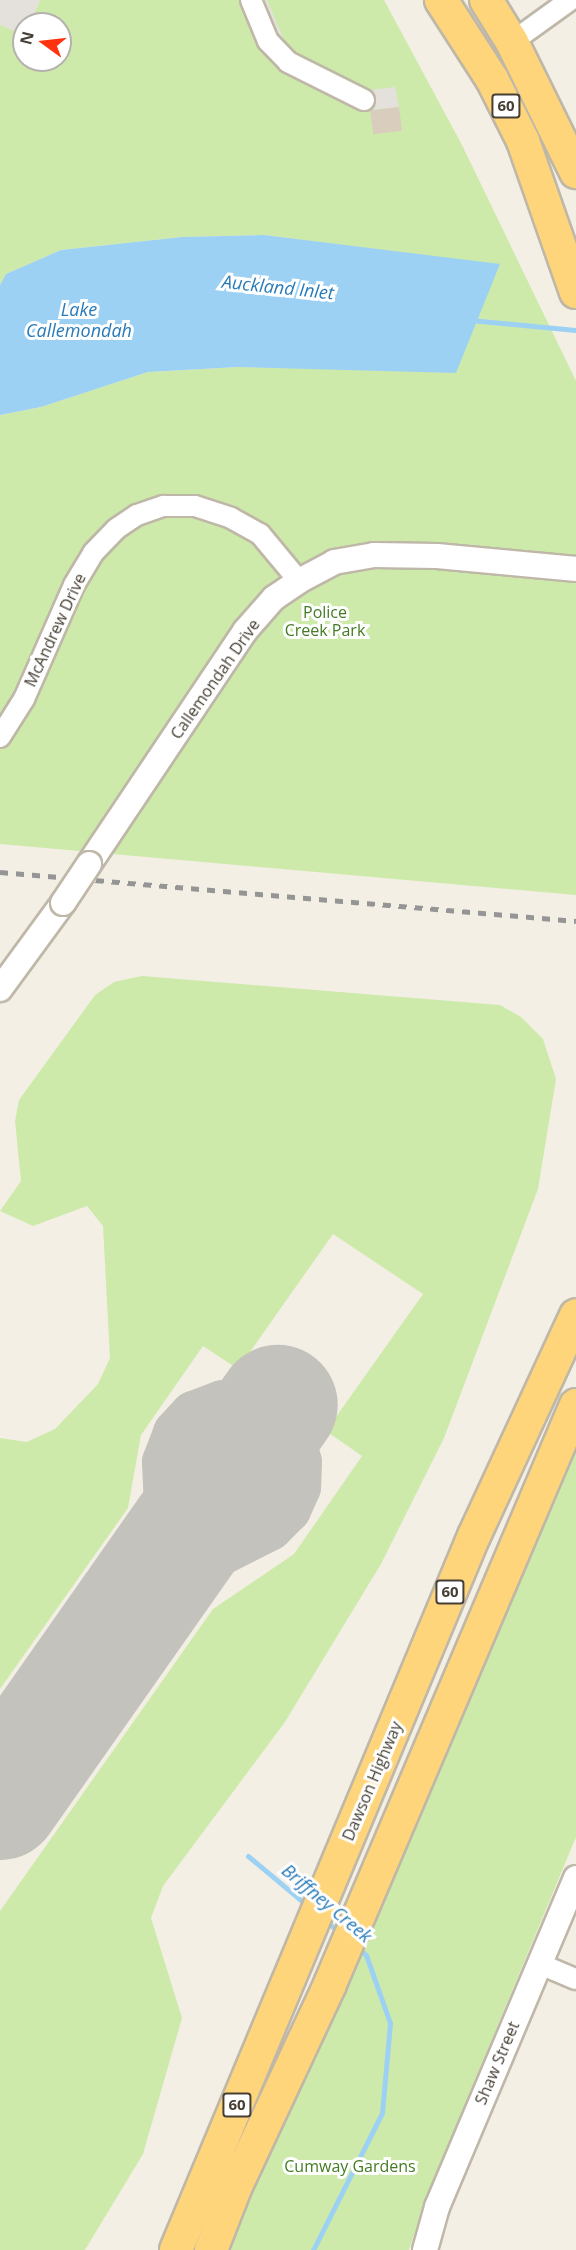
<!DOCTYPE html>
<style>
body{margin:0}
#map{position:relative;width:576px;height:2250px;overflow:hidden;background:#f3efe5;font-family:"Open Sans",sans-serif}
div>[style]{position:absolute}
.green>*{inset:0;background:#ceeaab}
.parking>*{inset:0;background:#e4e1dd}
.water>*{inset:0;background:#9dd1f4}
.stream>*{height:5px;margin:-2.5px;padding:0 2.5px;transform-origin:2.5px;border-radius:2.5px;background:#9dd1f4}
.taxiway>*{height:48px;margin:-24px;padding:0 24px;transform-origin:24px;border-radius:24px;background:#c4c2bd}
.runway>*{height:120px;margin:-60px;padding:0 60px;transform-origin:60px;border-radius:60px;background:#c4c2bd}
.building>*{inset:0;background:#d9cdbd;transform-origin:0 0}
.roads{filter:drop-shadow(2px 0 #bfb7a7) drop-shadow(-2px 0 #bfb7a7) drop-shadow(0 2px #bfb7a7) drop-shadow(0 -2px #bfb7a7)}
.minor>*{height:20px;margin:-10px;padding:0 10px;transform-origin:10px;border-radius:10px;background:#fff}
.tertiary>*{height:24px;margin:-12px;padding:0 12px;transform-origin:12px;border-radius:12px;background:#fff}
.trunk>*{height:32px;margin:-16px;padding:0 16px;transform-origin:16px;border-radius:16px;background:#ffd57b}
.rail>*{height:4.5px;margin-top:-2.25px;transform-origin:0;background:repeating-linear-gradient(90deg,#959595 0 8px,transparent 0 16px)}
.bridges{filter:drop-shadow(2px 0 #bfb7a7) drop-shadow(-2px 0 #bfb7a7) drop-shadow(0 2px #bfb7a7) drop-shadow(0 -2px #bfb7a7)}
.tertiary-bridge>*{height:24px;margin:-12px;padding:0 12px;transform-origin:12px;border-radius:12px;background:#fff}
span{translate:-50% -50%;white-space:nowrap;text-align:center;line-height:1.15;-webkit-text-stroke:6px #fff;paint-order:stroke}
.shield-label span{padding:2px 4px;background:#fff;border:2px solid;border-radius:4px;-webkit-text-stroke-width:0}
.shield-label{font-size:15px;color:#463f34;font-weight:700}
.park-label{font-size:16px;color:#457b24}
.street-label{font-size:16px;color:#463f34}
.water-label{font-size:18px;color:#287bb8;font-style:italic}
.north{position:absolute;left:12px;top:12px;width:60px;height:60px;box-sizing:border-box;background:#fff;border:2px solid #b5b2ae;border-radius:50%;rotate:285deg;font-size:16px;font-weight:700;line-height:24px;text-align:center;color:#463f34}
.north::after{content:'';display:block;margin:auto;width:21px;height:27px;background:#ff3310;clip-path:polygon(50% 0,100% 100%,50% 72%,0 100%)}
</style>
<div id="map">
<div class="green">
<div style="clip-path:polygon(40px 0,384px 0,462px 145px,576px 381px,576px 895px,0 844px,0 415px,41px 407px,148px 372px,238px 367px,371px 368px,500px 265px,264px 235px,182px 237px,61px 250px,6px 274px,0 285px,0 24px,24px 35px,24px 60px,60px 60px,60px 24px,29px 24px)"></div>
<div style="clip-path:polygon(142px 976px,500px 1005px,521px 1017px,543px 1039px,556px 1079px,538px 1189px,444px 1438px,381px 1564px,285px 1722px,163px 1886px,151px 1918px,182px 2018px,143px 2154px,85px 2250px,0 2250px,0 1911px,213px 1609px,294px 1554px,362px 1456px,326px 1431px,423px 1294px,333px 1234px,238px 1369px,203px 1346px,141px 1435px,128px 1508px,0 1689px,0 1438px,27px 1442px,55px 1429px,98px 1384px,110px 1358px,103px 1226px,87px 1206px,33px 1226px,0 1211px,21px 1181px,15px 1121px,19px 1100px,95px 995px,114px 982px)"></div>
<div style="clip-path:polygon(576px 1435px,576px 1837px,426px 2198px,409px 2250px,223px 2250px)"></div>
</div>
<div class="parking">
<div style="clip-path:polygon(0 0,40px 0,29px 24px,24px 24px,24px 35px,0 25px)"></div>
<div style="clip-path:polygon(243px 0,267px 0,286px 45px,318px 68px,371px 90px,395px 87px,399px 107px,370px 110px,350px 105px,288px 73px,261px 44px)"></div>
</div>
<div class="water">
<div style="clip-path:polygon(264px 235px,500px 264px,456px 373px,238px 367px,148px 372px,41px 407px,0 415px,0 285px,6px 274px,61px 250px,182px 237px)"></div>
</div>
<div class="stream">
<div style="left:470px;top:320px;width:106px;rotate:5.4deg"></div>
<div style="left:248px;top:1856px;width:80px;rotate:39.9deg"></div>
<div style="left:325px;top:1920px;width:21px;rotate:41deg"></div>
<div style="left:313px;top:2250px;width:153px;rotate:-63.3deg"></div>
<div style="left:382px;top:2113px;width:90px;rotate:-84.9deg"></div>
<div style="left:390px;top:2023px;width:72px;rotate:-109.4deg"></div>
<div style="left:366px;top:1955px;width:11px;rotate:-142deg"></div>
</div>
<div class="taxiway">
<div style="left:95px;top:1666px;width:132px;rotate:-57.4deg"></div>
<div style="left:166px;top:1555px;width:24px;rotate:-83deg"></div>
<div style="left:169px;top:1531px;width:69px;rotate:-92.5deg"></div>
<div style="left:166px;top:1462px;width:31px;rotate:-69deg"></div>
<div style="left:177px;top:1433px;width:25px;rotate:-47deg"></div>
<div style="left:194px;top:1415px;width:31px;rotate:-21deg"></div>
<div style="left:223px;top:1404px;width:24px;rotate:2deg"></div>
<div style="left:247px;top:1405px;width:31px;rotate:27deg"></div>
<div style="left:275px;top:1419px;width:25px;rotate:50deg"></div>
<div style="left:291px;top:1438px;width:25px;rotate:74deg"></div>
<div style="left:298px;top:1462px;width:25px;rotate:92deg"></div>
<div style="left:297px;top:1487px;width:24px;rotate:114deg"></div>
<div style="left:287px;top:1509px;width:25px;rotate:135deg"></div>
<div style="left:269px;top:1527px;width:133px;rotate:153.2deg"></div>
</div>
<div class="runway">
<div style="left:0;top:1800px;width:483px;rotate:-54.9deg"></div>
</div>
<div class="building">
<div style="left:399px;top:107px;width:24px;height:29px;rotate:83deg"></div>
</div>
<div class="roads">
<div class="minor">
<div style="left:251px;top:0;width:44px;rotate:67.5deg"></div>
<div style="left:268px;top:41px;width:29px;rotate:46deg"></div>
<div style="left:288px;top:62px;width:85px;rotate:26.6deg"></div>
<div style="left:512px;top:42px;width:72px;rotate:-35.9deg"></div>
<div style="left:0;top:737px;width:45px;rotate:-57.7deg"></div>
<div style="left:24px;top:699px;width:124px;rotate:-66.3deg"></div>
<div style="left:74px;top:585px;width:37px;rotate:-59deg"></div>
<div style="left:93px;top:553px;width:33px;rotate:-46deg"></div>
<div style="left:116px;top:529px;width:25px;rotate:-34deg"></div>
<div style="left:137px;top:515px;width:28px;rotate:-19deg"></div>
<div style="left:163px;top:506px;width:32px"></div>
<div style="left:195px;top:506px;width:38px;rotate:18deg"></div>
<div style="left:231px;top:518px;width:33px;rotate:29deg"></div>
<div style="left:260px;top:534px;width:61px;rotate:50.3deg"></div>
<div style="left:540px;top:1964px;width:39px;rotate:23deg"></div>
</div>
<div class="tertiary">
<div style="left:89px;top:864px;width:280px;rotate:-56.2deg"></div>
<div style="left:245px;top:631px;width:44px;rotate:-48.7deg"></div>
<div style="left:274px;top:598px;width:30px;rotate:-34deg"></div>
<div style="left:299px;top:581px;width:40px;rotate:-28deg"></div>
<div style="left:334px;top:562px;width:41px;rotate:-9.9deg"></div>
<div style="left:374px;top:555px;width:63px;rotate:0.9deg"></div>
<div style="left:437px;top:556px;width:140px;rotate:5.3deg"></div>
<div style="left:0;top:989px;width:107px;rotate:-53.8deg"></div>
<div style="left:425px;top:2250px;width:45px;rotate:-74.4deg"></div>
<div style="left:437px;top:2207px;width:357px;rotate:-67.1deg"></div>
</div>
<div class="trunk">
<div style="left:441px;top:0;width:94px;rotate:57.2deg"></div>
<div style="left:492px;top:79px;width:69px;rotate:63.4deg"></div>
<div style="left:523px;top:141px;width:160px;rotate:70.7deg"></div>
<div style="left:486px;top:0;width:49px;rotate:58.2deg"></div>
<div style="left:512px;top:42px;width:145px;rotate:63.8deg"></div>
<div style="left:176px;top:2250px;width:774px;rotate:-67.35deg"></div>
<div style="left:474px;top:1536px;width:243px;rotate:-65.2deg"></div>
<div style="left:211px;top:2250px;width:69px;rotate:-68.7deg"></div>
<div style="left:236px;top:2186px;width:223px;rotate:-65deg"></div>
<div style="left:330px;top:1984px;width:629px;rotate:-66.98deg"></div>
</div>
</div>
<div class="rail">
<div style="left:0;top:872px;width:578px;rotate:4.86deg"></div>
</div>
<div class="bridges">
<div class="tertiary-bridge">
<div style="left:63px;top:903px;width:47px;rotate:-56.3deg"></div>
</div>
</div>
<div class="shield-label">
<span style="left:506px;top:106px">60</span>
<span style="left:450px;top:1592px">60</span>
<span style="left:237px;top:2105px">60</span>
</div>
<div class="park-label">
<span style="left:325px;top:621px">Police<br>Creek Park</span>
<span style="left:350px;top:2166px">Cumway Gardens</span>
</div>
<div class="street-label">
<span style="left:55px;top:630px;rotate:-65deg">McAndrew Drive</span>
<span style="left:215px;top:679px;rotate:-55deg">Callemondah Drive</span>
<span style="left:372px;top:1781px;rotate:-67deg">Dawson Highway</span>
<span style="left:497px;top:2063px;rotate:-67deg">Shaw Street</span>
</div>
<div class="water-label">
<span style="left:278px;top:287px;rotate:6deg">Auckland Inlet</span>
<span style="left:79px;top:320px">Lake<br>Callemondah</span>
<span style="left:327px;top:1903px;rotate:40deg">Briffney Creek</span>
</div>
<div class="north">N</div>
</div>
